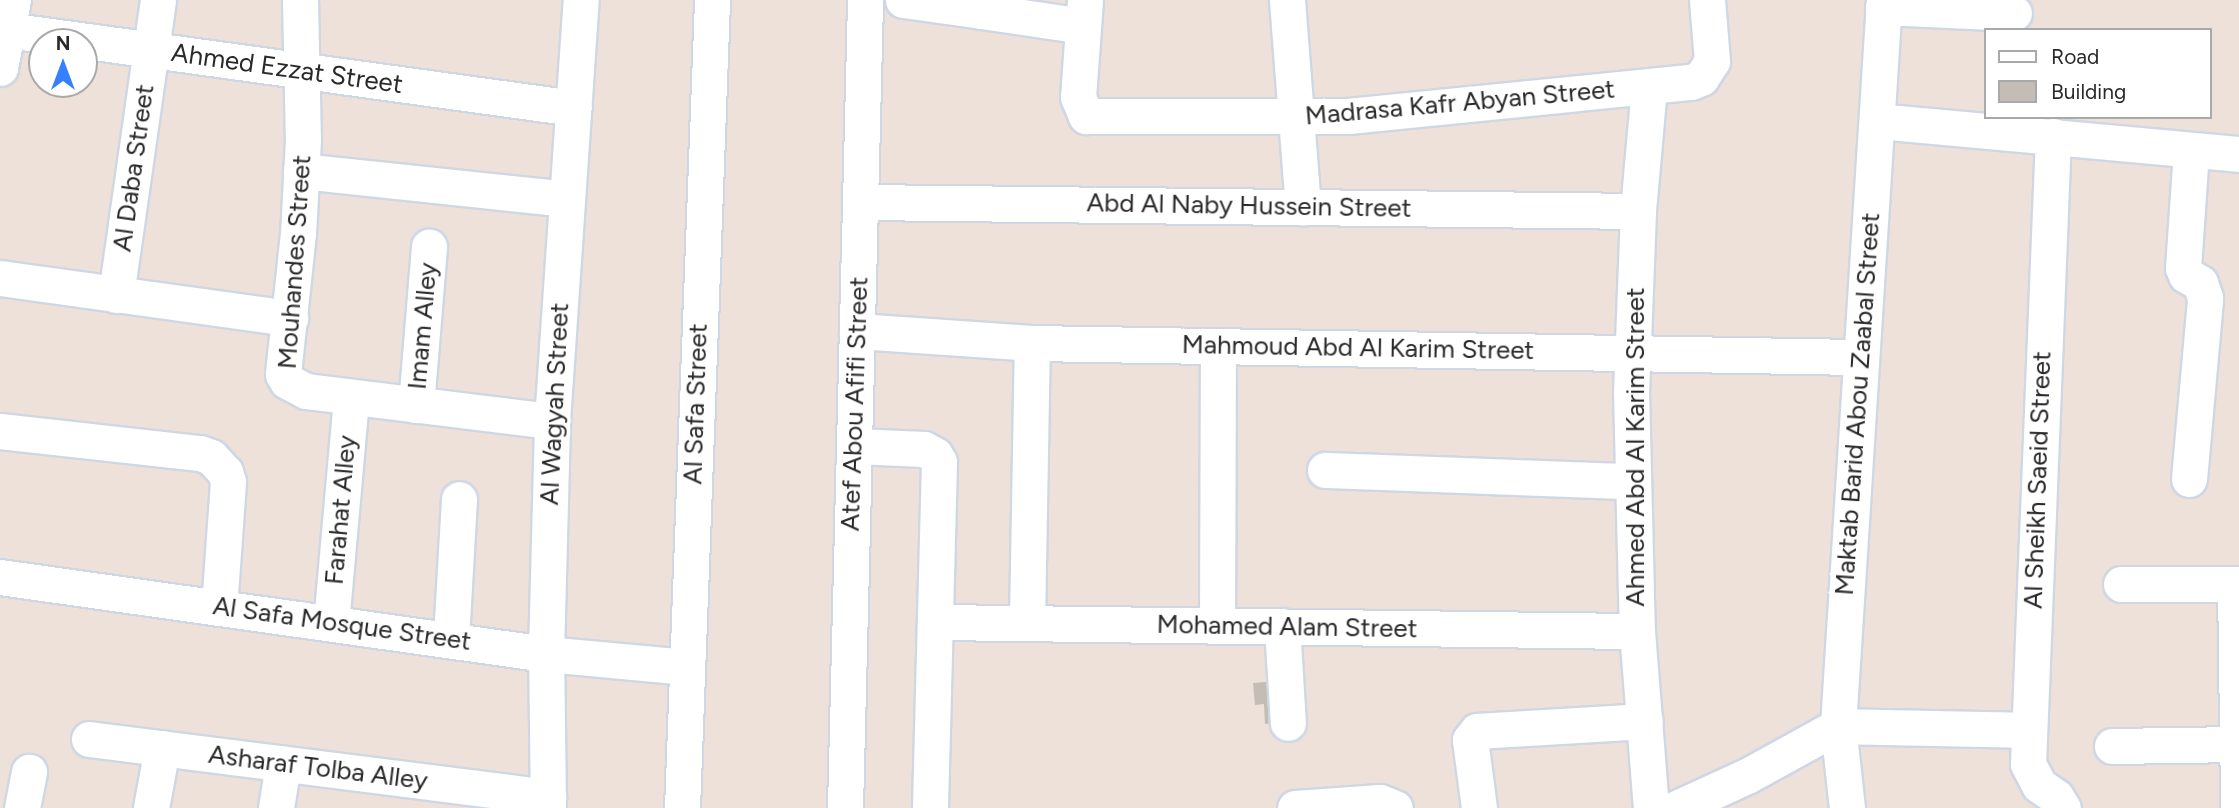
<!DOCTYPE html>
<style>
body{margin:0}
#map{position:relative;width:2239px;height:808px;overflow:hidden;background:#ede1da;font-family:Figtree,sans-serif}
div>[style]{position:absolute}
.building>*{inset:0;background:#c4bdb6}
.roads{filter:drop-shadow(2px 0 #cfd7e4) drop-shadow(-2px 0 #cfd7e4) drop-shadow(0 2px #cfd7e4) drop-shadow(0 -2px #cfd7e4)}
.street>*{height:35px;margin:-17.5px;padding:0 17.5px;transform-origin:17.5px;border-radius:17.5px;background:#fff}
span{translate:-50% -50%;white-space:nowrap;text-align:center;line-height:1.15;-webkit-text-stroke:7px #fff;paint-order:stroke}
.street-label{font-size:26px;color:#292929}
.legend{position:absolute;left:1984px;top:28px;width:228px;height:91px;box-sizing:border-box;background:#fff;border:2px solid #a9a9a9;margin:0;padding:9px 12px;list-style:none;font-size:21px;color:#292929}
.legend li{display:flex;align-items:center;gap:14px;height:35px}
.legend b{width:35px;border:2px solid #a9a9a9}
.north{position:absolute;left:28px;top:28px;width:70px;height:70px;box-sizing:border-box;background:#fff;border:2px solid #a9a9a9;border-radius:50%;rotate:0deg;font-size:19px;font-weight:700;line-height:28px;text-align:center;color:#292929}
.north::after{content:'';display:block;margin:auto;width:24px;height:32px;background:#3580ff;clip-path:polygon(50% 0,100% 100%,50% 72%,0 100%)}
</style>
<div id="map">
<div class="building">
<div style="clip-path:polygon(1279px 681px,1282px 722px,1265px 724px,1264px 704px,1255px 705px,1253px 683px)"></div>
</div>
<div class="roads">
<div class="street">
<div style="left:300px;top:0;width:139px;rotate:88.8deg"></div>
<div style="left:303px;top:139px;width:94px;rotate:93deg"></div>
<div style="left:298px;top:233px;width:142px;rotate:96.1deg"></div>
<div style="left:283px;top:374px;width:8px;rotate:60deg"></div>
<div style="left:287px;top:381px;width:21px;rotate:28deg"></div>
<div style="left:306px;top:391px;width:248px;rotate:7deg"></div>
<div style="left:903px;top:0;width:80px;rotate:7.9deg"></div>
<div style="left:982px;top:11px;width:11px;rotate:-95deg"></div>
<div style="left:1085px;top:0;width:97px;rotate:94.1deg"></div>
<div style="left:1078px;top:97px;width:21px;rotate:67deg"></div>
<div style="left:1086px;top:116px;width:262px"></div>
<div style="left:1348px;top:116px;width:345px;rotate:-5.7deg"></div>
<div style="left:1691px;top:82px;width:11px;rotate:-22deg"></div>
<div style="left:1701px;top:78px;width:20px;rotate:-57deg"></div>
<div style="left:1712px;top:61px;width:61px;rotate:-94.7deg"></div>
<div style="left:1287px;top:0;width:208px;rotate:85.6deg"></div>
<div style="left:1883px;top:7px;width:131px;rotate:2.6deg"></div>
<div style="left:982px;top:11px;width:102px;rotate:8.4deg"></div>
<div style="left:0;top:29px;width:579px;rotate:7.84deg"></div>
<div style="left:0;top:68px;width:69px;rotate:-79.2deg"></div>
<div style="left:1649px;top:87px;width:124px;rotate:95.1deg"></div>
<div style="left:1638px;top:211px;width:180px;rotate:92.2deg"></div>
<div style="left:1631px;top:391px;width:240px;rotate:88.6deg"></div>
<div style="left:1637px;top:631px;width:178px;rotate:85.5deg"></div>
<div style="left:1877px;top:121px;width:364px;rotate:5.2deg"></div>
<div style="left:2053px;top:136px;width:628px;rotate:92.28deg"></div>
<div style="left:2028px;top:764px;width:24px;rotate:62deg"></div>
<div style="left:2039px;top:785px;width:21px;rotate:35deg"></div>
<div style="left:2056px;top:797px;width:13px;rotate:58deg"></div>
<div style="left:301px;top:171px;width:267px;rotate:6deg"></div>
<div style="left:861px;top:202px;width:777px;rotate:0.66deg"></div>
<div style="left:0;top:278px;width:293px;rotate:7.9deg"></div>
<div style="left:116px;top:295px;width:298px;rotate:-81.9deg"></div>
<div style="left:857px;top:331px;width:175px;rotate:3.9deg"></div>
<div style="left:1032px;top:343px;width:827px;rotate:0.97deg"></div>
<div style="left:416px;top:405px;width:159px;rotate:-85.3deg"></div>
<div style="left:0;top:431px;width:201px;rotate:6.3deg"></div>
<div style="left:200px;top:453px;width:12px;rotate:20deg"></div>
<div style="left:211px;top:457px;width:21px;rotate:47deg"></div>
<div style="left:225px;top:472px;width:10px;rotate:73deg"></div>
<div style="left:228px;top:482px;width:126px;rotate:94.1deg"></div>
<div style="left:855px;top:446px;width:69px;rotate:2.5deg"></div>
<div style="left:924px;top:449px;width:13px;rotate:29deg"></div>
<div style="left:935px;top:455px;width:8px;rotate:60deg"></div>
<div style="left:939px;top:462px;width:346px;rotate:91.5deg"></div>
<div style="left:1325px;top:470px;width:307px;rotate:2.1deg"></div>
<div style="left:2189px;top:479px;width:182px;rotate:-84.9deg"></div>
<div style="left:2205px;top:298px;width:16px;rotate:-108deg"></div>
<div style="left:2200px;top:283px;width:16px;rotate:-150deg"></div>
<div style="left:2186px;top:275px;width:8px;rotate:-113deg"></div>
<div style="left:2183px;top:268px;width:118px;rotate:-86.1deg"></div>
<div style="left:0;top:577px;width:551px;rotate:8.03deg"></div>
<div style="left:546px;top:654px;width:140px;rotate:5.3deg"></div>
<div style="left:2121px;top:584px;width:118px"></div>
<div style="left:2235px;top:584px;width:224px;rotate:89.2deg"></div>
<div style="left:936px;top:622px;width:701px;rotate:0.74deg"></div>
<div style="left:331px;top:623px;width:227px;rotate:-84.9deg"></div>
<div style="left:1027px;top:623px;width:280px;rotate:-89deg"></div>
<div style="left:1217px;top:626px;width:280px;rotate:-89.8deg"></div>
<div style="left:1282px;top:626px;width:97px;rotate:86.5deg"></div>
<div style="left:451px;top:638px;width:139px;rotate:-86.7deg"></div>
<div style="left:89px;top:739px;width:463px;rotate:7.2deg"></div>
<div style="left:2112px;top:746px;width:125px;rotate:-0.9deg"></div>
<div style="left:22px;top:808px;width:37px;rotate:-79deg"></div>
<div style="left:151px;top:808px;width:61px;rotate:-79.6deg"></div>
<div style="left:276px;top:808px;width:45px;rotate:-81deg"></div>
<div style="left:548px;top:808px;width:154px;rotate:-90.7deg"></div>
<div style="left:546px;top:654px;width:233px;rotate:-88.5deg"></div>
<div style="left:552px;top:421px;width:422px;rotate:-86.1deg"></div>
<div style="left:682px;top:808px;width:809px;rotate:-87.87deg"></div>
<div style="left:845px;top:808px;width:808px;rotate:-88.58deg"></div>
<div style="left:1295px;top:808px;width:85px;rotate:-4deg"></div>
<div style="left:1380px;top:802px;width:16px;rotate:22deg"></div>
<div style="left:1479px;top:808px;width:69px;rotate:-97.5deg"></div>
<div style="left:1470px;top:740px;width:11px;rotate:-52deg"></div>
<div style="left:1477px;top:731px;width:168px;rotate:-3.4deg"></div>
<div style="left:1677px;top:808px;width:77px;rotate:-24.6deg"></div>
<div style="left:1747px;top:776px;width:104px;rotate:-28.8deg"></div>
<div style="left:1838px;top:726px;width:190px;rotate:1.2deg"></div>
<div style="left:1847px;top:808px;width:82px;rotate:-96.3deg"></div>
<div style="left:1838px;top:726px;width:727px;rotate:-86.37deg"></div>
</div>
</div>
<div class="street-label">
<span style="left:287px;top:69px;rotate:8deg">Ahmed Ezzat Street</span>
<span style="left:1460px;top:103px;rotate:-5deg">Madrasa Kafr Abyan Street</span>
<span style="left:134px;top:168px;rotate:-82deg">Al Daba Street</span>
<span style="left:1249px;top:206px;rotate:1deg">Abd Al Naby Hussein Street</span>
<span style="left:295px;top:262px;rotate:-86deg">Mouhandes Street</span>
<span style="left:423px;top:326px;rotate:-85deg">Imam Alley</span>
<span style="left:1358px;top:348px;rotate:1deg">Mahmoud Abd Al Karim Street</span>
<span style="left:555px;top:404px;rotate:-87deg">Al Wagyah Street</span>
<span style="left:696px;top:404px;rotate:-88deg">Al Safa Street</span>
<span style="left:855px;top:404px;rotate:-88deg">Atef Abou Afifi Street</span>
<span style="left:1858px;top:404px;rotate:-86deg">Maktab Barid Abou Zaabal Street</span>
<span style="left:1636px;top:447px;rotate:-90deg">Ahmed Abd Al Karim Street</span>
<span style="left:2038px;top:480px;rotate:-88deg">Al Sheikh Saeid Street</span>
<span style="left:341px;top:510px;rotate:-85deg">Farahat Alley</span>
<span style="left:342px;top:624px;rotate:8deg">Al Safa Mosque Street</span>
<span style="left:1287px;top:627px;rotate:1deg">Mohamed Alam Street</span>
<span style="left:318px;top:768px;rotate:7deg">Asharaf Tolba Alley</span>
</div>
<ul class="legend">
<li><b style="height:9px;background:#fff"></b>Road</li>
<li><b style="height:19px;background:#c4bdb6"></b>Building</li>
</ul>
<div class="north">N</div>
</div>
